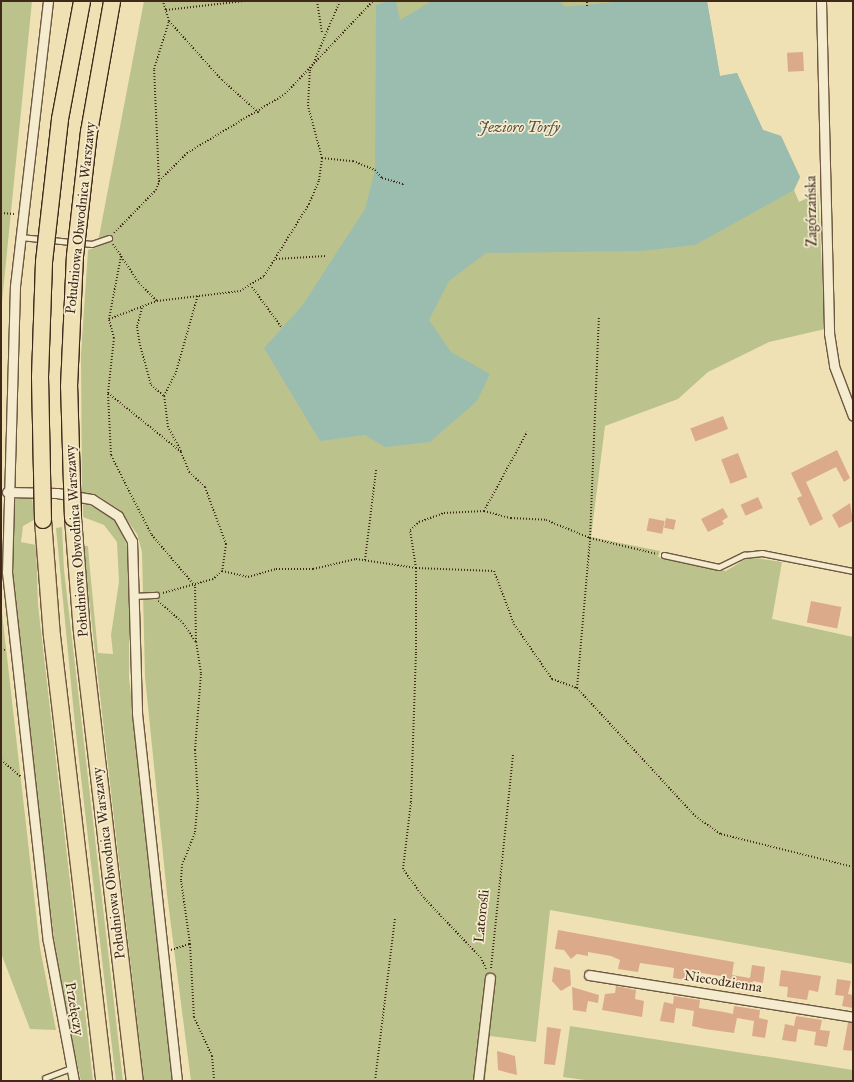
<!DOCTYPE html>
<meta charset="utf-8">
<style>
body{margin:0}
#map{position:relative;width:854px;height:1082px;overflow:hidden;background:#f0e1b5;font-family:"IM FELL Great Primer",serif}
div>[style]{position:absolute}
.green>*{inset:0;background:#bbc28c}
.water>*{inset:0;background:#9abdb0}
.building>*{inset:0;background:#dbaa8b;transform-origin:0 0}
.path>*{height:2px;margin-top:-1px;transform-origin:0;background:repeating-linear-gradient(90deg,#41291a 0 1px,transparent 0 3px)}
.roads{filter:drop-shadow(1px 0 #6d5741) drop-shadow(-1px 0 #6d5741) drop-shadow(0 1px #6d5741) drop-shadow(0 -1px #6d5741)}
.lane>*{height:4.5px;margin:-2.25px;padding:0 2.25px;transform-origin:2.25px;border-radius:2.25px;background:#f5eccf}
.street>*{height:9px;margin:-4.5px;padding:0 4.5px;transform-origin:4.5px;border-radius:4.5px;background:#f5eccf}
.highway>*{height:16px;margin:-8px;padding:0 8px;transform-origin:8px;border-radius:8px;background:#f0e1b5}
.bridges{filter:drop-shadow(1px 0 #41291a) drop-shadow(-1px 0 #41291a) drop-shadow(0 1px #41291a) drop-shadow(0 -1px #41291a)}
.highway-bridge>*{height:16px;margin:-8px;padding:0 8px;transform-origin:8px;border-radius:8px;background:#f0e1b5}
span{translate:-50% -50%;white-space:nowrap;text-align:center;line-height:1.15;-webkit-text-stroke:3.5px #f5eccf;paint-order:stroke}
.street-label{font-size:14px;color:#41291a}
.water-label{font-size:15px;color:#574e40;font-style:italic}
.frame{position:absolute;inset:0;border:2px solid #41291a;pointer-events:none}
</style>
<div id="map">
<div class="green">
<div style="clip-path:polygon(1px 1px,32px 1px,1px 312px)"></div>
<div style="clip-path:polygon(144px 1px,707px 1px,720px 76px,737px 73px,763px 130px,781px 136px,800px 177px,794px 190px,799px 202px,818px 193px,825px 329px,769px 342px,708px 372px,678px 399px,605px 426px,591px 537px,660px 551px,658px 557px,726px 571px,749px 557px,782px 562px,772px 619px,853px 637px,853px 964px,550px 910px,536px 1042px,490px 1036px,485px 1081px,191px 1081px,167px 894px,145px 677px,142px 552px,137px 534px,120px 510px,97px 495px,82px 492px,81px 355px,88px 250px,97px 247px)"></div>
<div style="clip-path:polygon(19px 497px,32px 497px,34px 520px,23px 526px,21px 542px,36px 545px,38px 605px,93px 1081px,81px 1081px,60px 988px,12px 592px,13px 501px)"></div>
<div style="clip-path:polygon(83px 502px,110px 515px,119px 526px,129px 551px,129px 677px,173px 1081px,144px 1081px,83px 546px,88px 546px,89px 559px,98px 653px,113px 654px,111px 635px,119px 582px,117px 542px,104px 525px,83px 517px)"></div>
<div style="clip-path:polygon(62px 527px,64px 570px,123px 1081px,116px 1081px,75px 725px,56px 528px)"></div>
<div style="clip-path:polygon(1px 604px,40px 948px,56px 1030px,30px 1029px,1px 953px)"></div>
<div style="clip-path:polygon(570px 1026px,853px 1070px,853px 1081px,592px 1081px,563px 1077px)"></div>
</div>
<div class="water">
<div style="clip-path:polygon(388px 1px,396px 1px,400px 20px,432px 1px,560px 1px,565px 7px,626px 1px,707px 1px,720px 76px,737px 73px,763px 130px,781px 136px,800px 177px,794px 190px,695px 245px,640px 251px,486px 253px,449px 281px,429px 320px,451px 352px,490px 374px,477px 401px,430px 442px,385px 447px,365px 435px,320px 441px,264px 348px,302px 306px,365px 209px,375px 170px,376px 5px)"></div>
</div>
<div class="building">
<div style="left:803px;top:52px;width:19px;height:16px;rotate:87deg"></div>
<div style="left:723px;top:416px;width:14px;height:35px;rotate:69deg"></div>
<div style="clip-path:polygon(837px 450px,850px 478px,844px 482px,836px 467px,806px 482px,823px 519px,810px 526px,797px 498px,802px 496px,791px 473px)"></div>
<div style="left:738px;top:453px;width:26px;height:18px;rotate:69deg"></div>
<div style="left:758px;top:497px;width:12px;height:19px;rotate:66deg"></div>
<div style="clip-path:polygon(850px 503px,853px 521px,839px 528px,832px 515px)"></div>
<div style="clip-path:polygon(723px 508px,728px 517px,722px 521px,724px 524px,708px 532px,701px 519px)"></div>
<div style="left:649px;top:518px;width:16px;height:13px;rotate:11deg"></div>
<div style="left:666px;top:518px;width:10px;height:10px;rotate:11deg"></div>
<div style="left:811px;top:601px;width:31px;height:22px;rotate:11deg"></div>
<div style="clip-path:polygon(558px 930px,734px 962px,732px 975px,750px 978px,752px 965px,765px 967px,763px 983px,753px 981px,752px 991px,726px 986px,727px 977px,695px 972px,693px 981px,687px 980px,673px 978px,674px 968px,640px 963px,638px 972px,618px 969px,620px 960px,611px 956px,588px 952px,588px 956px,577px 954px,571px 959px,564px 950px,555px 949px)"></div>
<div style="clip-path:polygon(554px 967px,570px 970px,571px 985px,561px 991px,552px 981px)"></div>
<div style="clip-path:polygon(781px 970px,821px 976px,818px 992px,809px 990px,807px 1000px,787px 997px,788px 987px,779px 986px)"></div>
<div style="clip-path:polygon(837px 979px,851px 981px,848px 994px,853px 995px,853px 1008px,842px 1006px,844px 996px,835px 995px)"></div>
<div style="clip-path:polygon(616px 986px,636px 990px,635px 999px,644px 1001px,642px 1017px,602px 1010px,605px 994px,615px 993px)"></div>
<div style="clip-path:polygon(572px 987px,599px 995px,598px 1003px,588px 1001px,586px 1012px,573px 1010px)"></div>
<div style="clip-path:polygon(674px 996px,700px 1000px,699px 1008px,724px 1012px,733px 1014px,734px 1006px,760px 1010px,759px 1018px,768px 1020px,765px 1038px,752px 1036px,754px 1021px,737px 1018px,734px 1033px,705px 1029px,692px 1026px,694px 1011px,676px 1008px,674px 1023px,660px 1021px,664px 1002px,673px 1004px)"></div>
<div style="clip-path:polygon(796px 1016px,822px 1020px,820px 1030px,830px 1031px,827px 1047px,814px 1045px,816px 1032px,798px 1029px,796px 1042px,782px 1040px,785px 1024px,794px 1026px)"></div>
<div style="clip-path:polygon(848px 1022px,853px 1023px,853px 1051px,843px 1050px)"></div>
<div style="clip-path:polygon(547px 1027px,561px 1029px,555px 1065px,544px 1064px)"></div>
<div style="clip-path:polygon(497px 1051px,515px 1056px,517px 1075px,498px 1070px)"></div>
</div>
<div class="path">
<div style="left:317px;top:1px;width:33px;rotate:81deg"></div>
<div style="left:587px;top:6px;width:5px;rotate:-90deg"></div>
<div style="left:166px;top:10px;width:79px;rotate:-6.6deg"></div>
<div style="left:169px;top:21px;width:79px;rotate:48.1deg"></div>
<div style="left:222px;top:80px;width:50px;rotate:41.7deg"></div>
<div style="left:322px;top:158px;width:31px;rotate:6deg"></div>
<div style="left:353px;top:161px;width:24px;rotate:22deg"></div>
<div style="left:375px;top:170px;width:11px;rotate:49deg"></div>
<div style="left:382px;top:178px;width:22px;rotate:16deg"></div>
<div style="left:403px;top:184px;width:3px;rotate:108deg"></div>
<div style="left:159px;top:181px;width:40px;rotate:-45deg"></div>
<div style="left:187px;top:153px;width:114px;rotate:-31deg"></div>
<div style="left:285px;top:94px;width:128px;rotate:-46.6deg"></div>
<div style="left:1px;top:213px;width:13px;rotate:4deg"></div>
<div style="left:114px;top:233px;width:60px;rotate:-45.7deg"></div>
<div style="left:156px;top:190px;width:9px;rotate:-69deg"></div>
<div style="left:159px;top:182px;width:113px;rotate:-92.5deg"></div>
<div style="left:154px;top:69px;width:50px;rotate:-72.6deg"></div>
<div style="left:169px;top:21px;width:21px;rotate:-107deg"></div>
<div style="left:113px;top:244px;width:47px;rotate:56.3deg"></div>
<div style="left:139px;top:283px;width:25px;rotate:45deg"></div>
<div style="left:276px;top:259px;width:50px;rotate:-3.4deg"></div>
<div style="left:252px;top:287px;width:51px;rotate:53.8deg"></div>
<div style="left:142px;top:308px;width:20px;rotate:105deg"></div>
<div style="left:137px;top:327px;width:18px;rotate:81deg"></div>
<div style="left:140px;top:345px;width:41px;rotate:74.6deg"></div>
<div style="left:151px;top:385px;width:17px;rotate:40deg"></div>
<div style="left:109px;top:319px;width:64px;rotate:-79.2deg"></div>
<div style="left:108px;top:393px;width:94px;rotate:38.9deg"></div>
<div style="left:181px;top:452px;width:22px;rotate:68deg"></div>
<div style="left:189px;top:472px;width:22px;rotate:43deg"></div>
<div style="left:205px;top:487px;width:61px;rotate:69.8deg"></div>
<div style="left:226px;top:544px;width:27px;rotate:98deg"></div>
<div style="left:222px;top:571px;width:12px;rotate:138deg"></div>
<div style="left:213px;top:579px;width:52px;rotate:164.4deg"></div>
<div style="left:181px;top:451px;width:27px;rotate:-118deg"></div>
<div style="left:168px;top:427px;width:31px;rotate:-97deg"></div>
<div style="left:164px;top:396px;width:27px;rotate:-63deg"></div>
<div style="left:176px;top:372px;width:80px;rotate:-74.1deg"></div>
<div style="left:484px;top:511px;width:90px;rotate:-61.4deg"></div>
<div style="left:365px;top:560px;width:91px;rotate:-83deg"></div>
<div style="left:222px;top:571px;width:27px;rotate:13deg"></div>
<div style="left:248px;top:577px;width:29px;rotate:-16deg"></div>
<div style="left:276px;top:569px;width:37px"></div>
<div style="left:313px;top:569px;width:44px;rotate:-13.1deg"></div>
<div style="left:356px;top:559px;width:61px;rotate:8.5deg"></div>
<div style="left:416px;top:568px;width:78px;rotate:2.2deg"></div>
<div style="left:494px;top:571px;width:57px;rotate:69.3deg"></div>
<div style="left:514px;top:624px;width:67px;rotate:55.4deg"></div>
<div style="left:552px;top:679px;width:27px;rotate:20deg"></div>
<div style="left:577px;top:688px;width:174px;rotate:47.3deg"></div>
<div style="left:695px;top:816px;width:32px;rotate:35deg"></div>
<div style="left:721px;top:834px;width:136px;rotate:14deg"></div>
<div style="left:158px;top:601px;width:33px;rotate:41deg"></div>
<div style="left:183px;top:623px;width:22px;rotate:56deg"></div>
<div style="left:1px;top:651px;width:5px;rotate:-22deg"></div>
<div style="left:577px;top:688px;width:151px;rotate:-85deg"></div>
<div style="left:590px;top:538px;width:221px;rotate:-87.7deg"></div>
<div style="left:1px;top:760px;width:26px;rotate:40deg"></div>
<div style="left:190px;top:944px;width:73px;rotate:86.9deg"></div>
<div style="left:194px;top:1017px;width:43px;rotate:65.2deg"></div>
<div style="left:212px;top:1056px;width:25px;rotate:85deg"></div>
<div style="left:171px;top:950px;width:20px;rotate:-18deg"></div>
<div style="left:190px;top:944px;width:65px;rotate:-98deg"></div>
<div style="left:181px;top:880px;width:15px;rotate:-86deg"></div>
<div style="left:182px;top:865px;width:35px;rotate:-68deg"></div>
<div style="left:195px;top:832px;width:33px;rotate:-85deg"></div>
<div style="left:198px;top:799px;width:49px;rotate:-93.5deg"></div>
<div style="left:195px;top:750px;width:77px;rotate:-85.5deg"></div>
<div style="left:201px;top:673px;width:31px;rotate:-99deg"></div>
<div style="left:196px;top:642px;width:56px;rotate:-91deg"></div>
<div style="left:195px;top:586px;width:68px;rotate:-130.2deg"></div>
<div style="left:151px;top:534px;width:89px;rotate:-116.9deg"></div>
<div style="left:111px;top:455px;width:62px;rotate:-92.8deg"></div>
<div style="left:108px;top:393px;width:55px;rotate:-83.8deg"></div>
<div style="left:114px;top:338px;width:20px;rotate:-105deg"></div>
<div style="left:109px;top:319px;width:51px;rotate:-20.6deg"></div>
<div style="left:157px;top:301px;width:84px;rotate:-6.9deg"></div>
<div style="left:240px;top:291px;width:28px;rotate:-32deg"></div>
<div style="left:264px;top:276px;width:85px;rotate:-58deg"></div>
<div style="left:309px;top:204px;width:26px;rotate:-67deg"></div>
<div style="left:319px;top:180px;width:22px;rotate:-82deg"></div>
<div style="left:322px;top:158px;width:54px;rotate:-105.1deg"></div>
<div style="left:308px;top:106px;width:35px;rotate:-87deg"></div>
<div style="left:310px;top:71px;width:76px;rotate:-66.8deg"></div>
<div style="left:491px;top:968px;width:215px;rotate:-84.1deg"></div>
<div style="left:486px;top:969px;width:12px;rotate:-114deg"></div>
<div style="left:481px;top:958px;width:83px;rotate:-133.5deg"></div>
<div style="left:424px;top:898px;width:36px;rotate:-126deg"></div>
<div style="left:403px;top:869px;width:67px;rotate:-83.2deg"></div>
<div style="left:411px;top:802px;width:149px;rotate:-88.1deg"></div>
<div style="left:416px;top:653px;width:85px;rotate:-90deg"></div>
<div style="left:416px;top:568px;width:38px;rotate:-99deg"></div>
<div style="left:410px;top:530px;width:12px;rotate:-42deg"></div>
<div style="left:419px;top:522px;width:27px;rotate:-20deg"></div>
<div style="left:444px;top:513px;width:40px;rotate:-2.9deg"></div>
<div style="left:484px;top:511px;width:28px;rotate:15deg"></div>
<div style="left:511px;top:518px;width:35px;rotate:3deg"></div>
<div style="left:546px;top:520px;width:48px;rotate:22.2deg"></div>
<div style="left:590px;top:538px;width:69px;rotate:13.4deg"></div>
<div style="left:375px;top:1081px;width:165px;rotate:-83deg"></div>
</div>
<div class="roads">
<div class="lane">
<div style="left:20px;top:237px;width:72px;rotate:5.6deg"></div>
<div style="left:92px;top:244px;width:18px;rotate:-19deg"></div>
<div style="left:664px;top:555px;width:56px;rotate:12.3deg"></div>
<div style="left:719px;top:567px;width:28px;rotate:-26deg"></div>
<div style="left:744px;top:555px;width:18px;rotate:-6deg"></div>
<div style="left:762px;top:553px;width:93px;rotate:11.2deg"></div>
<div style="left:135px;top:596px;width:21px;rotate:-3deg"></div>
<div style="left:45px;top:1078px;width:28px;rotate:-21deg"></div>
</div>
<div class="street">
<div style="left:48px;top:1px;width:287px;rotate:96.6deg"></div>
<div style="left:15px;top:286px;width:286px;rotate:91.6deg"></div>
<div style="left:7px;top:572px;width:371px;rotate:83.7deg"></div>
<div style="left:48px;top:941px;width:142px;rotate:79.5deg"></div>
<div style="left:821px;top:1px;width:332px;rotate:88.6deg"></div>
<div style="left:829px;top:333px;width:33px;rotate:81deg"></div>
<div style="left:834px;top:366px;width:53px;rotate:69.2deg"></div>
<div style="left:7px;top:492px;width:50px;rotate:1.1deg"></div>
<div style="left:57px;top:493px;width:36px;rotate:10deg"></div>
<div style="left:92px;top:499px;width:31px;rotate:33deg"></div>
<div style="left:118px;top:516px;width:29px;rotate:61deg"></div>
<div style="left:132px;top:541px;width:172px;rotate:88.3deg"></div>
<div style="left:137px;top:713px;width:370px;rotate:83.8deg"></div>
<div style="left:589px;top:975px;width:267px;rotate:9deg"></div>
<div style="left:478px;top:1081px;width:104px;rotate:-83.4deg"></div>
</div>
<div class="highway">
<div style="left:73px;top:518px;width:114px;rotate:85.5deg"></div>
<div style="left:82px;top:632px;width:452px;rotate:83.3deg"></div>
<div style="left:43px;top:520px;width:116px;rotate:85.6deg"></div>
<div style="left:52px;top:636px;width:448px;rotate:83.3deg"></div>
</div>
</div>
<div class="bridges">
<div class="highway-bridge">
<div style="left:73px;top:518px;width:131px;rotate:-91.7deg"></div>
<div style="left:69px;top:387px;width:131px;rotate:-87.4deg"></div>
<div style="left:75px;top:256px;width:125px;rotate:-83.6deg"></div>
<div style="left:89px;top:132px;width:133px;rotate:-80deg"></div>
<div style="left:43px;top:520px;width:143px;rotate:-91.2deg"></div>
<div style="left:40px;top:377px;width:115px;rotate:-88deg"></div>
<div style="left:44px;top:262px;width:144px;rotate:-83.6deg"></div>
<div style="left:60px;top:119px;width:120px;rotate:-79.4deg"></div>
</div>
</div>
<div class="street-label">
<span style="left:812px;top:211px;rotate:-91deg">Zagórzańska</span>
<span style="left:81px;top:218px;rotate:-84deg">Południowa Obwodnica Warszawy</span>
<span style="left:77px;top:541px;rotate:-94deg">Południowa Obwodnica Warszawy</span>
<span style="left:109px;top:863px;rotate:-97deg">Południowa Obwodnica Warszawy</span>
<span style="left:482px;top:916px;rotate:-84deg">Latorośli</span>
<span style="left:723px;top:982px;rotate:9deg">Niecodzienna</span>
<span style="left:74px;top:1009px;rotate:80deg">Przełęczy</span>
</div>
<div class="water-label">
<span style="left:519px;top:128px">Jezioro Torfy</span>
</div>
<div class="frame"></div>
</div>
